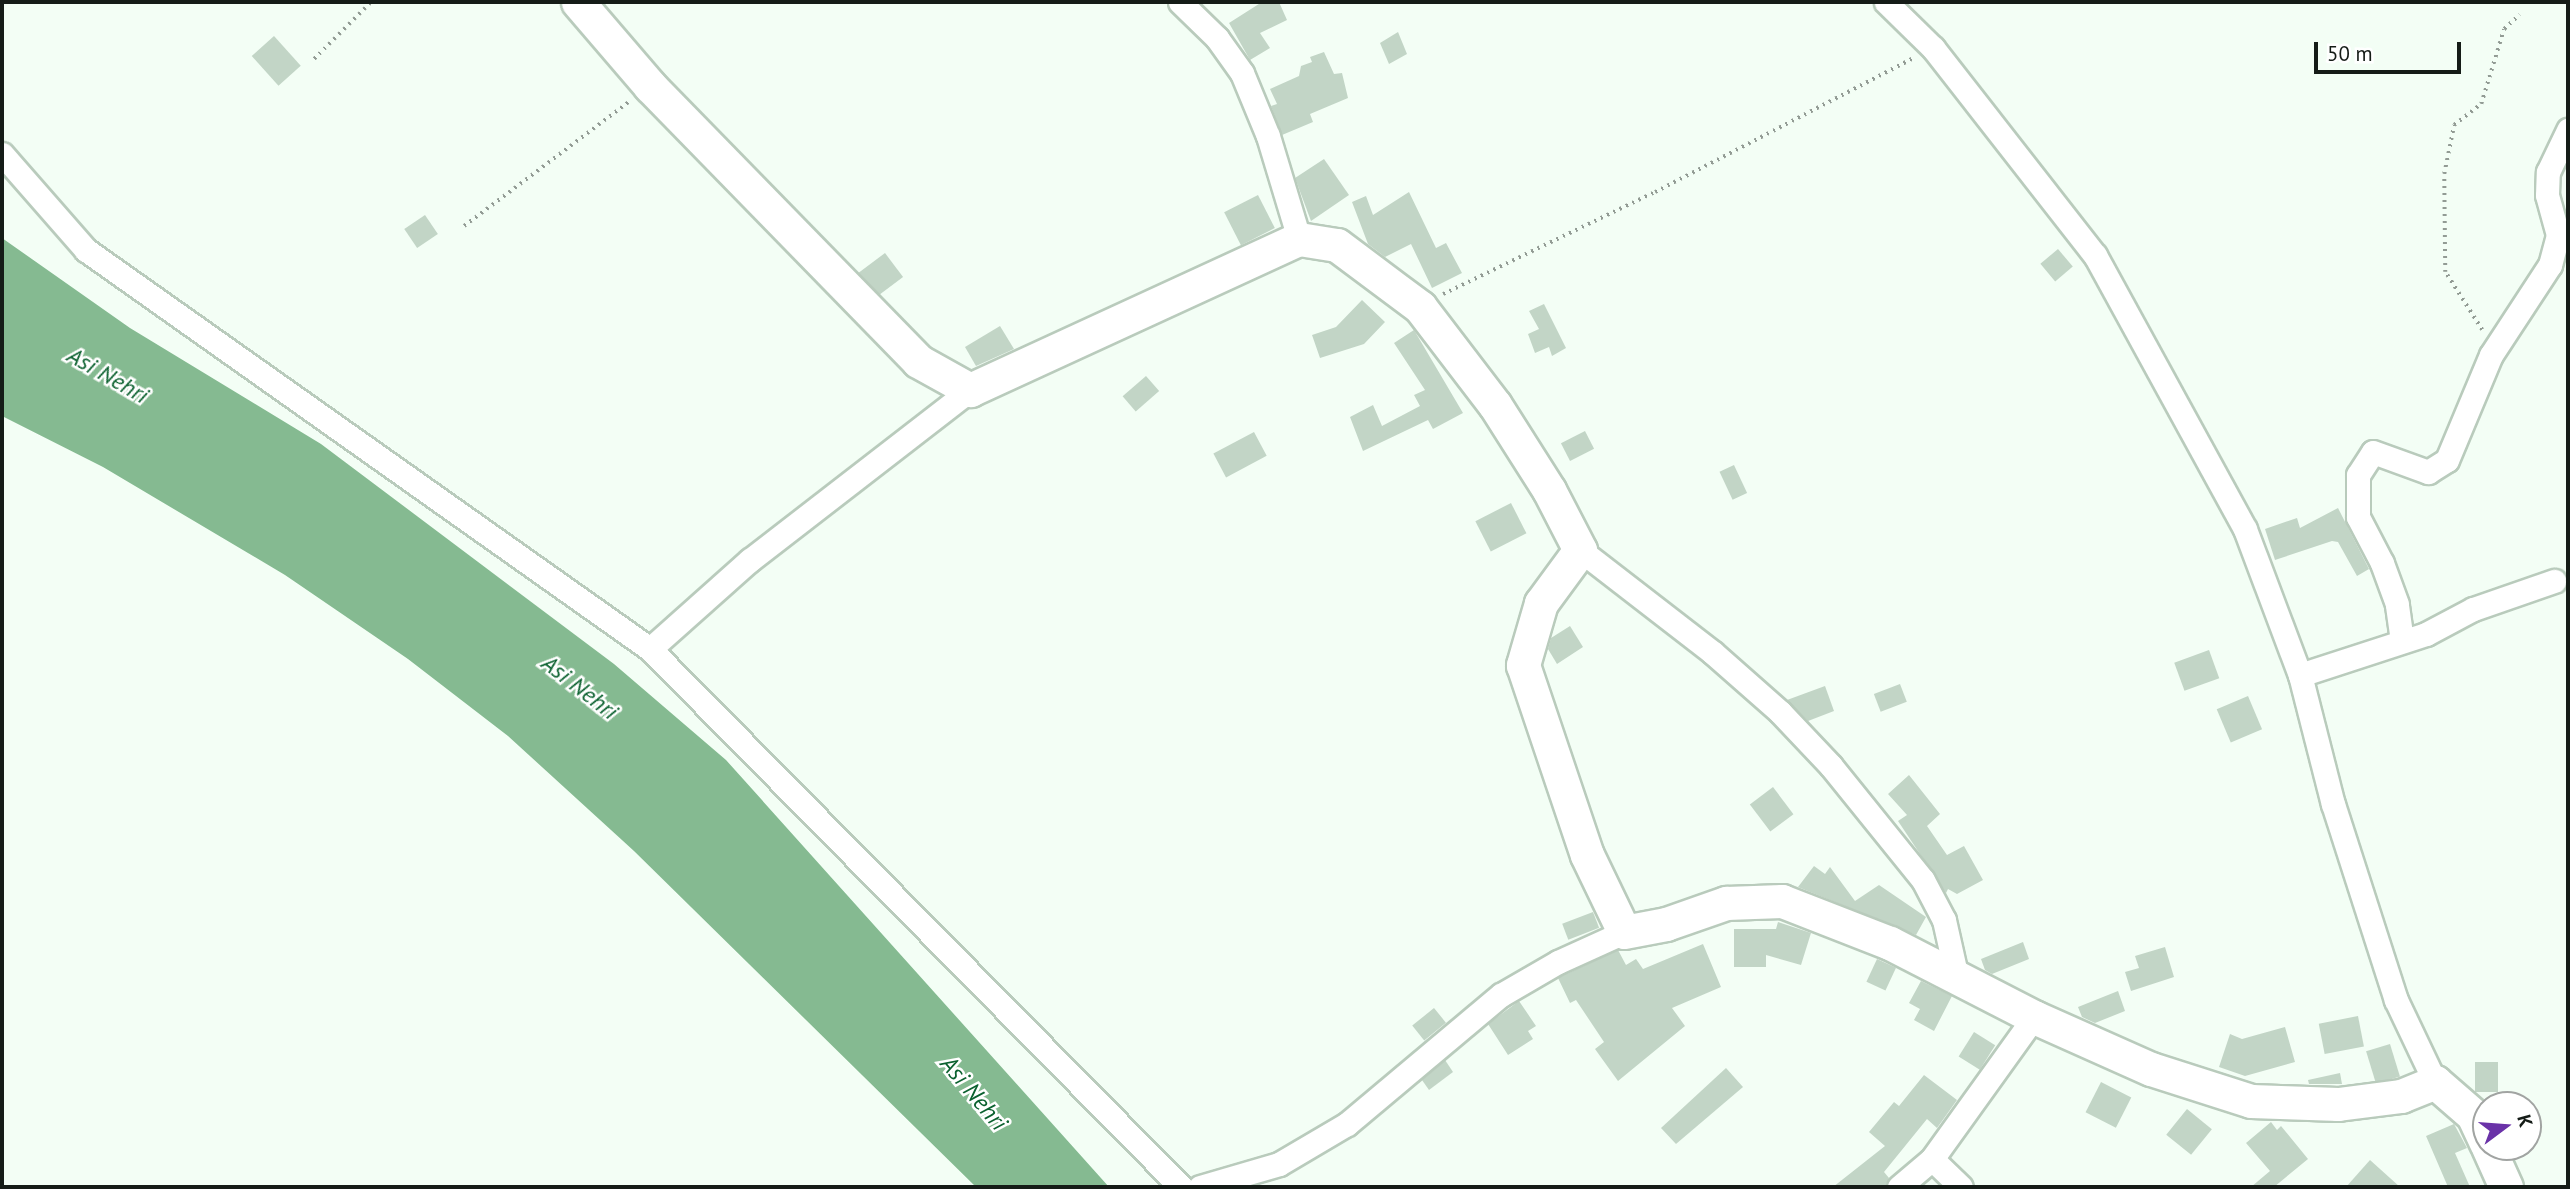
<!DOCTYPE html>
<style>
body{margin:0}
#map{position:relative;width:2570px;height:1189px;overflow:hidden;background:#f3fef5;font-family:"PT Sans",sans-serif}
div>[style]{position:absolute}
.water>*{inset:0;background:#85ba91}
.building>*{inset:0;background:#c2d5c6;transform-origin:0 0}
.path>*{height:3.5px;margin-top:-1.75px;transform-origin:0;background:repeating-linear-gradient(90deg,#929b94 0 2px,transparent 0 7px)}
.roads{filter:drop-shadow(2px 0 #b9cbbc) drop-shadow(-2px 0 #b9cbbc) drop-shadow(0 2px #b9cbbc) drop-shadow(0 -2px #b9cbbc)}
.street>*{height:23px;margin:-11.5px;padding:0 11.5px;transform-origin:11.5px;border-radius:11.5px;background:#fff}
.secondary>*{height:33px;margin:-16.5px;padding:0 16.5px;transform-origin:16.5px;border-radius:16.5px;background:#fff}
span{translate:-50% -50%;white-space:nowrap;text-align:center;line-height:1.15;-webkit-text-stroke:5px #fff;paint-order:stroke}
.water-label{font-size:24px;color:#0b612f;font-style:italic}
.frame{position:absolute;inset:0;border:4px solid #151c17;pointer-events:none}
.north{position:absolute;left:2472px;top:1091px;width:70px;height:70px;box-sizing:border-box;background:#fff;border:2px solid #a1a4a2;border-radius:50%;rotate:74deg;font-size:19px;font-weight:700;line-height:28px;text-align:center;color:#151c17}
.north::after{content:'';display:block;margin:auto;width:24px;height:32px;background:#6a32a8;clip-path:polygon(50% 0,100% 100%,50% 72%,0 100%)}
.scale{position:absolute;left:2314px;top:42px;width:147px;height:32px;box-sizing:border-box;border:4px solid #151c17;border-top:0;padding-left:9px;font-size:21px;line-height:24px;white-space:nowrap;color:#151c17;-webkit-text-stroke:5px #fff;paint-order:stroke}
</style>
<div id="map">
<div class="water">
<div style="clip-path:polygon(2px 238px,130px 328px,321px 444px,614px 664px,726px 760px,1109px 1187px,976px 1187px,634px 851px,508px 736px,408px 659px,285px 575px,103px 467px,2px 416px)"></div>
</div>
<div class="building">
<div style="clip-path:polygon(1262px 2px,1279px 2px,1287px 20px,1260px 33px,1270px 48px,1250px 60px,1229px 23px)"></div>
<div style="clip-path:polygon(1398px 32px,1407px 54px,1389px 64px,1380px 43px)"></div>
<div style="left:274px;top:36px;width:40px;height:30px;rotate:48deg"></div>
<div style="clip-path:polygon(1324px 52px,1334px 74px,1342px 73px,1348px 98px,1310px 114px,1313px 122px,1282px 135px,1271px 106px,1277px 104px,1270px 89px,1299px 76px,1301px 66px,1312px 62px,1310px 57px)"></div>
<div style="clip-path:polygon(1324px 159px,1349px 195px,1311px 221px,1295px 178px)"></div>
<div style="clip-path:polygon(1409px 192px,1436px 248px,1446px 243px,1462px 273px,1432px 288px,1411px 244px,1385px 257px,1368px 244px,1352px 202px,1366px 196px,1373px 215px)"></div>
<div style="left:1258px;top:195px;width:37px;height:38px;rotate:63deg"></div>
<div style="left:425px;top:215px;width:23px;height:25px;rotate:56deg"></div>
<div style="left:2058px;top:249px;width:23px;height:23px;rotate:50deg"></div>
<div style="left:885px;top:253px;width:30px;height:33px;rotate:53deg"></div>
<div style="clip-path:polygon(1362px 300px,1385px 322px,1364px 344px,1320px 358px,1312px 335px,1336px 327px)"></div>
<div style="clip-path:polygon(1544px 304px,1566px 348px,1552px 356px,1549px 347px,1535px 353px,1528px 334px,1539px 329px,1529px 311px)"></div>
<div style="clip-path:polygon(1000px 326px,1014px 349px,976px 366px,965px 347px)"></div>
<div style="clip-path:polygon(1414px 330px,1463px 413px,1433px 429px,1428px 420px,1363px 451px,1350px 417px,1373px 405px,1382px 426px,1420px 406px,1414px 395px,1425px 390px,1394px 343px)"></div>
<div style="left:1146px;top:376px;width:20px;height:31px;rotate:49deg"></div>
<div style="left:1585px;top:431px;width:20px;height:27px;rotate:63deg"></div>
<div style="left:1254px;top:432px;width:27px;height:46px;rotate:62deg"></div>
<div style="left:1734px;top:465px;width:31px;height:16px;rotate:65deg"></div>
<div style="left:1511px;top:503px;width:34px;height:40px;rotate:63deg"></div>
<div style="clip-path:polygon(2338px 508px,2369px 569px,2357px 576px,2338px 542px,2332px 541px,2275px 560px,2265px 529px,2297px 518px,2300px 528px)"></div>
<div style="clip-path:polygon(1570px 626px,1583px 647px,1557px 664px,1548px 649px,1551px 638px)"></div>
<div style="left:2209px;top:650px;width:30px;height:37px;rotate:70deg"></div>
<div style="left:1900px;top:684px;width:19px;height:28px;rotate:69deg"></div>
<div style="clip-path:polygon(1825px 686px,1834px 711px,1808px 721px,1787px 700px)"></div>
<div style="left:2248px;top:696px;width:36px;height:34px;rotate:67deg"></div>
<div style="clip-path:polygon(1909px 775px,1940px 814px,1927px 826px,1947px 855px,1964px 846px,1983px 880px,1957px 894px,1948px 889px,1946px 893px,1898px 821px,1907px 815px,1888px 794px)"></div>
<div style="left:1773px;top:787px;width:34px;height:29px;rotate:53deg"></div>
<div style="clip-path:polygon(1814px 866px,1825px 874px,1830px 867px,1855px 901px,1879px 885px,1926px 917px,1916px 935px,1798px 887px)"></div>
<div style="left:1593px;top:912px;width:17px;height:33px;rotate:69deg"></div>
<div style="clip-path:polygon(1778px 922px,1811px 933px,1801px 965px,1766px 955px,1766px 967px,1734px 967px,1734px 929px,1776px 929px)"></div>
<div style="clip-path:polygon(2023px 942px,2029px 959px,1992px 974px,1985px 970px,1981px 959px)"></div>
<div style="clip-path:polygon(1703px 944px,1721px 987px,1672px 1008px,1685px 1026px,1618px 1081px,1595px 1049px,1604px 1042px,1576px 1000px,1570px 1003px,1558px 978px,1618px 950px,1626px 965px,1636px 959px,1643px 969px)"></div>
<div style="clip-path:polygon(2165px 947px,2174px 977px,2131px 991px,2125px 972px,2139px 968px,2135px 956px)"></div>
<div style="left:1877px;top:959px;width:21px;height:25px;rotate:25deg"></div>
<div style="clip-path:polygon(1921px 981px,1952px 996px,1934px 1031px,1914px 1020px,1920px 1009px,1909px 1003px)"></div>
<div style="clip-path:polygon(2118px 991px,2125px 1011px,2095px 1023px,2082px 1017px,2078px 1007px)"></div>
<div style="clip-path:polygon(1519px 1001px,1536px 1026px,1528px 1031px,1533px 1039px,1508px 1055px,1488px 1024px)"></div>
<div style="left:1434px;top:1008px;width:19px;height:28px;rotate:51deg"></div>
<div style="left:2358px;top:1016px;width:31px;height:40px;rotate:79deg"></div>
<div style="clip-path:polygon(2285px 1027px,2295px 1062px,2245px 1076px,2219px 1067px,2230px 1034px,2242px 1039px)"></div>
<div style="left:1974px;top:1032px;width:25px;height:29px;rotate:32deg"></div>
<div style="left:2390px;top:1044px;width:34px;height:25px;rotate:73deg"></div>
<div style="clip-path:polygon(1445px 1060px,1453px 1072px,1429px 1090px,1422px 1080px)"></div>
<div style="left:2475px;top:1062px;width:23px;height:30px"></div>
<div style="clip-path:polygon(1726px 1068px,1743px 1087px,1676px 1144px,1661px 1128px)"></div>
<div style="clip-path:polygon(2340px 1073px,2342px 1084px,2309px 1084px,2308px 1080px)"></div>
<div style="clip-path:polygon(1924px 1075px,1957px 1100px,1937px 1128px,1927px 1119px,1884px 1172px,1889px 1178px,1885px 1187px,1833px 1187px,1885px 1146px,1869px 1132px,1894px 1102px,1899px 1106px)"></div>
<div style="left:2101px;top:1082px;width:34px;height:34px;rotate:27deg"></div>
<div style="left:2187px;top:1109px;width:32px;height:33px;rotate:39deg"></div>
<div style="clip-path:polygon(2271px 1122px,2277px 1130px,2281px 1126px,2308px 1159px,2274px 1187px,2251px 1187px,2270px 1171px,2246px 1143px)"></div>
<div style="clip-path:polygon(2454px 1124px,2467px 1148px,2455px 1153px,2470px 1187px,2448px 1187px,2426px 1136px)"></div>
<div style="clip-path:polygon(2370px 1160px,2400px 1187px,2346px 1187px)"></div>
</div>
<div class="path">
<div style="left:314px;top:59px;width:81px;rotate:-45deg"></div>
<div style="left:464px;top:226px;width:208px;rotate:-37deg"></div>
<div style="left:1443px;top:294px;width:235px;rotate:-25.7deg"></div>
<div style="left:1655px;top:192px;width:293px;rotate:-27.4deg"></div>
<div style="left:2482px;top:330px;width:69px;rotate:-122.5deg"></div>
<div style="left:2445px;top:272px;width:98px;rotate:-90.6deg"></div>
<div style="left:2444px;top:174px;width:50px;rotate:-78.5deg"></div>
<div style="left:2454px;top:125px;width:34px;rotate:-38deg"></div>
<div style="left:2481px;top:104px;width:78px;rotate:-73deg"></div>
<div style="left:2504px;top:29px;width:21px;rotate:-43deg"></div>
</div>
<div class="roads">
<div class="street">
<div style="left:1180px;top:2px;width:52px;rotate:44.2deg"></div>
<div style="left:1217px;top:38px;width:43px;rotate:54.5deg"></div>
<div style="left:1242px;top:73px;width:68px;rotate:67.6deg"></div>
<div style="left:1268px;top:136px;width:108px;rotate:73.2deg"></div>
<div style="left:1886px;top:2px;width:66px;rotate:44.4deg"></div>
<div style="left:1933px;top:48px;width:263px;rotate:52deg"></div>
<div style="left:2095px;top:255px;width:312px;rotate:61.3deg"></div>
<div style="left:2245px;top:529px;width:156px;rotate:69.4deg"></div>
<div style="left:2300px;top:675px;width:133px;rotate:75.7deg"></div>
<div style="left:2333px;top:804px;width:206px;rotate:72.2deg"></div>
<div style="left:2396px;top:1000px;width:91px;rotate:64.6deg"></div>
<div style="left:2px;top:154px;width:128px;rotate:48.8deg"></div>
<div style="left:86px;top:250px;width:691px;rotate:35.28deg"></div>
<div style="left:650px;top:649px;width:756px;rotate:45.38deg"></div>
<div style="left:1580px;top:550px;width:167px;rotate:37.7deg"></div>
<div style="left:1712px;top:652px;width:91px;rotate:41.4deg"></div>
<div style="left:1780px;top:712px;width:74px;rotate:46.6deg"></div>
<div style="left:1831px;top:766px;width:146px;rotate:51.1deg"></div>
<div style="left:1923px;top:880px;width:45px;rotate:62.3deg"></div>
<div style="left:1944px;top:920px;width:59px;rotate:77.4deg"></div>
<div style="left:2402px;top:641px;width:37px;rotate:-98deg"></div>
<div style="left:2397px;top:604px;width:44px;rotate:-110.1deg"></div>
<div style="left:2382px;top:563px;width:52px;rotate:-117.6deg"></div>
<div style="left:2358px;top:517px;width:42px;rotate:-90deg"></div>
<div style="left:2358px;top:475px;width:27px;rotate:-57deg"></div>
<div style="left:2373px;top:452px;width:59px;rotate:20deg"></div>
<div style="left:2428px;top:472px;width:22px;rotate:-32deg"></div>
<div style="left:2447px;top:460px;width:114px;rotate:-67.3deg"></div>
<div style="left:2491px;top:355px;width:108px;rotate:-56.8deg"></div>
<div style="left:2550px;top:265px;width:31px;rotate:-75deg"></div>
<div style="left:2558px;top:235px;width:41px;rotate:-105.4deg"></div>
<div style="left:2547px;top:195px;width:23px;rotate:-88deg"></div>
<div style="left:2548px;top:172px;width:47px;rotate:-64.5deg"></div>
<div style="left:650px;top:649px;width:134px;rotate:-41.7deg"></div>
<div style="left:750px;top:560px;width:278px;rotate:-37.7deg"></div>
<div style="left:2300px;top:675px;width:133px;rotate:-18deg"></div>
<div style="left:2426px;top:634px;width:53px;rotate:-28deg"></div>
<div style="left:2473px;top:609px;width:86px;rotate:-19.1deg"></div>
<div style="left:1932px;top:1159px;width:40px;rotate:44deg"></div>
<div style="left:1200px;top:1187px;width:82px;rotate:-16.2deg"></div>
<div style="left:1279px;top:1164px;width:79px;rotate:-30.5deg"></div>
<div style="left:1347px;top:1124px;width:201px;rotate:-40deg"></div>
<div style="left:1501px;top:995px;width:66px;rotate:-30.1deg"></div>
<div style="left:1558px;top:962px;width:72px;rotate:-24.4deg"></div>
<div style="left:1899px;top:1187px;width:43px;rotate:-40.3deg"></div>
<div style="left:1932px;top:1159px;width:175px;rotate:-54.3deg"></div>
</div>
<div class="secondary">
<div style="left:578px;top:2px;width:111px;rotate:49.4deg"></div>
<div style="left:650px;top:86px;width:384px;rotate:45.7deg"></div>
<div style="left:918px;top:361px;width:60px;rotate:29.1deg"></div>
<div style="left:970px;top:390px;width:362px;rotate:-24.7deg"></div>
<div style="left:1299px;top:239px;width:38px;rotate:9deg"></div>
<div style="left:1337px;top:245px;width:104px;rotate:36.8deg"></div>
<div style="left:1420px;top:307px;width:123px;rotate:52.6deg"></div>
<div style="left:1495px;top:405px;width:101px;rotate:57.6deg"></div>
<div style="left:1549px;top:490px;width:68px;rotate:62.7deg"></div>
<div style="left:1580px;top:550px;width:66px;rotate:126.3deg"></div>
<div style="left:1541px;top:603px;width:65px;rotate:106.2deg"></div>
<div style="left:1523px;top:665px;width:200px;rotate:71.4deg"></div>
<div style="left:1587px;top:855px;width:85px;rotate:64.3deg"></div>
<div style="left:1624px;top:932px;width:43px;rotate:-10.8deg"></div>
<div style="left:1666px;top:924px;width:64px;rotate:-19.3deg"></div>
<div style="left:1726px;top:903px;width:56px;rotate:-2deg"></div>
<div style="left:1782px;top:901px;width:116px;rotate:21.3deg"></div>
<div style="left:1890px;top:943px;width:162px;rotate:27.2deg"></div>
<div style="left:2034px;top:1017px;width:128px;rotate:24deg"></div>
<div style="left:2151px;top:1069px;width:105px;rotate:17.7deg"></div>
<div style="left:2251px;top:1101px;width:87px;rotate:2deg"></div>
<div style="left:2338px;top:1104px;width:64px;rotate:-7.2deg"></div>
<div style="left:2401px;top:1096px;width:37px;rotate:-22deg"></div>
<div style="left:2435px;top:1082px;width:50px;rotate:41deg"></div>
<div style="left:2473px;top:1115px;width:31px;rotate:65deg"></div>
<div style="left:2488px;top:1147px;width:44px;rotate:65.8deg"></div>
</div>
</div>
<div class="water-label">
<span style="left:108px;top:375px;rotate:30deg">Asi Nehri</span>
<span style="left:580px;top:687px;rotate:38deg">Asi Nehri</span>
<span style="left:974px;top:1093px;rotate:50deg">Asi Nehri</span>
</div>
<div class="frame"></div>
<div class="north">K</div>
<div class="scale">50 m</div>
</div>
